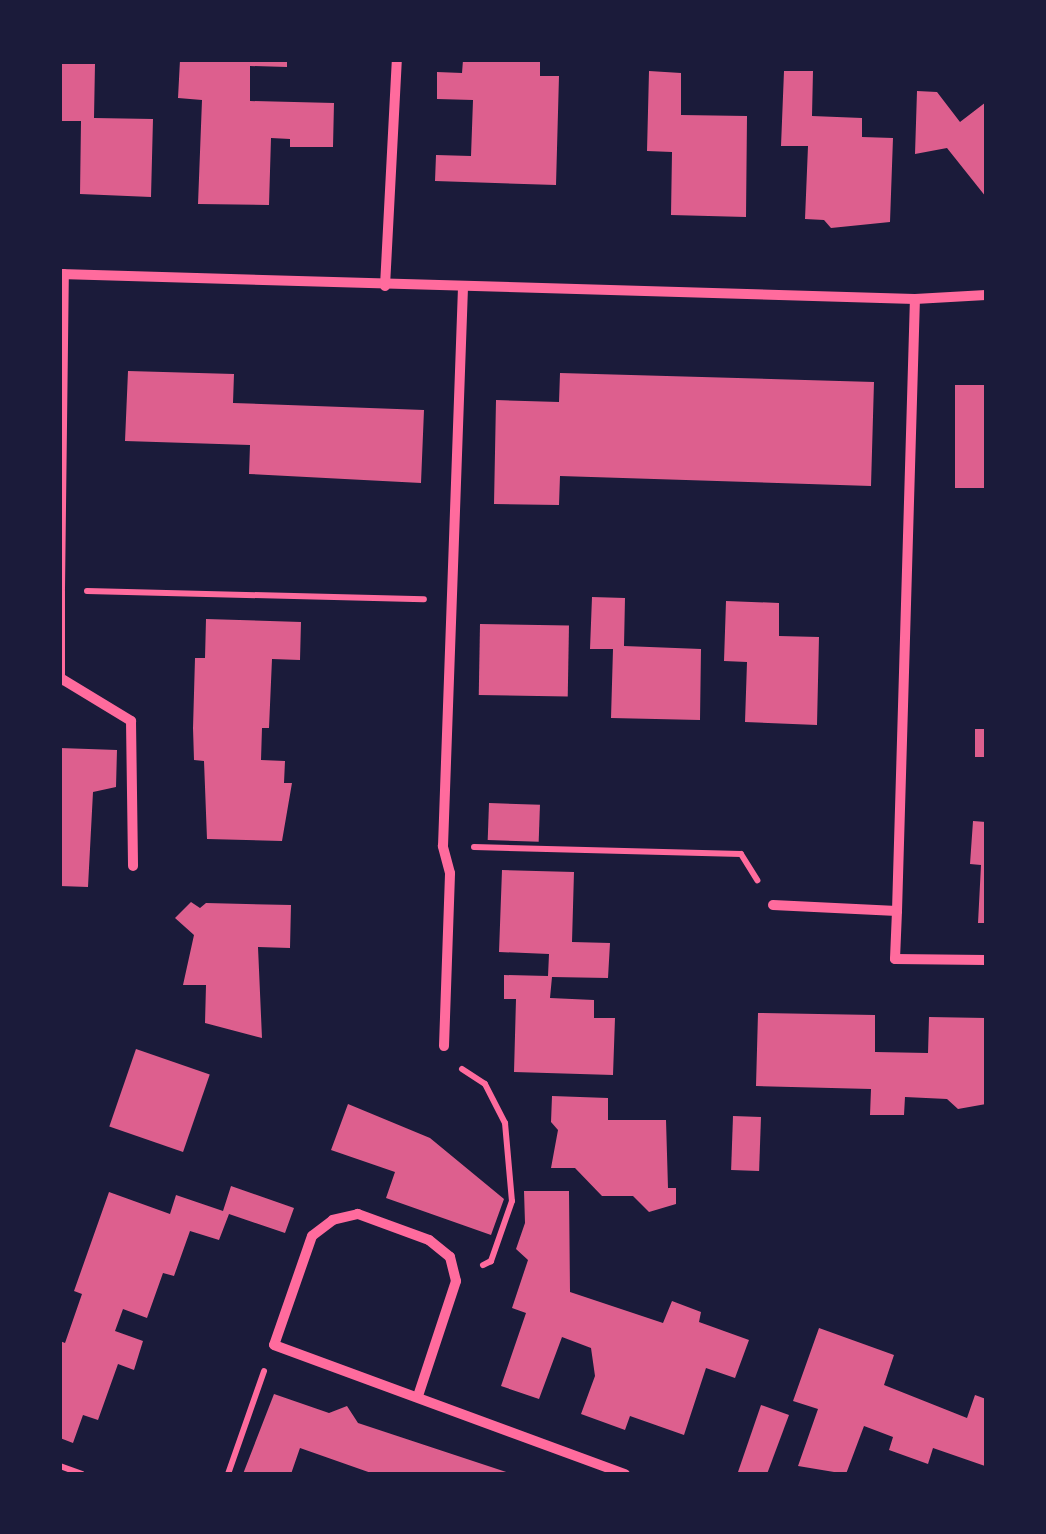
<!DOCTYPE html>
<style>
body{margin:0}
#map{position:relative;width:1046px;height:1534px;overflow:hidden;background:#1b1b3a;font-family:Helvetica,sans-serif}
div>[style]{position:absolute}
.building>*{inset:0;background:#dd5f8e;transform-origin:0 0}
.path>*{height:6px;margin:-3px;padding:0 3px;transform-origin:3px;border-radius:3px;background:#ff6b9d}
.minor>*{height:10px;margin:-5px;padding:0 5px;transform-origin:5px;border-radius:5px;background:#ff6b9d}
span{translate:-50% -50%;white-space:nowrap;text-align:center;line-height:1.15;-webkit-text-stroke:10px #1b1b3a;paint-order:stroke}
.frame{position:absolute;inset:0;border:62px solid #1b1b3a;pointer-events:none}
</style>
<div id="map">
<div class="building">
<div style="clip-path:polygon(180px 60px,287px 60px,287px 67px,250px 66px,250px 101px,334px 103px,333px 147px,290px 147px,290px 139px,271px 138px,269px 205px,198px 204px,202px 100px,178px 98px)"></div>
<div style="clip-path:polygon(463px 60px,540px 60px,540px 76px,559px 76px,556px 185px,435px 181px,436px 155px,471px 156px,473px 100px,437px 99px,437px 72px,462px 73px)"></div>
<div style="clip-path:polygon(60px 64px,95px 64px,94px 118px,153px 119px,151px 197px,80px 194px,81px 121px,60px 121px)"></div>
<div style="clip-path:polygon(649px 71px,681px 73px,681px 115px,747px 116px,746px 217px,671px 215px,672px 152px,647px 151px)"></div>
<div style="clip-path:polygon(784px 71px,813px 71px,812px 116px,862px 118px,862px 137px,893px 138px,890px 222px,831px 228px,824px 220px,805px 219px,808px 146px,781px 146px)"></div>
<div style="clip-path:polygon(917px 91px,937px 92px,960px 122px,986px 102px,986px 197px,947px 148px,915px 154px)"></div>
<div style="clip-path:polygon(128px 371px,234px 374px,233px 403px,424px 410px,421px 483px,249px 474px,250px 445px,125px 441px)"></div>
<div style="clip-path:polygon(560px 373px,874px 382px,871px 486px,560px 476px,559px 505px,494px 504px,496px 400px,559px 402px)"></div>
<div style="left:955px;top:385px;width:31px;height:103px"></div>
<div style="clip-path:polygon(592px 597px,625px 598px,624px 646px,701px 649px,700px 720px,611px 718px,613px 649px,590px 649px)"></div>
<div style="clip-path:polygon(726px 601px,779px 603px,779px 636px,819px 637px,817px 725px,745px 722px,747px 662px,724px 661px)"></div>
<div style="clip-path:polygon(206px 619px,301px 622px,300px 660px,272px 659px,269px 728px,262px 728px,261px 760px,285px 761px,284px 783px,292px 783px,282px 841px,207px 839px,204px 761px,194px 760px,193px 728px,195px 658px,205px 658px)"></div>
<div style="left:480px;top:624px;width:89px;height:71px;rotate:1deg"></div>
<div style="left:975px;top:729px;width:11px;height:28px"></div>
<div style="clip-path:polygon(60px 748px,117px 750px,116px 787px,93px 792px,88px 887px,60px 886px)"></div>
<div style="left:489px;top:803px;width:51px;height:37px;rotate:2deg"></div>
<div style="clip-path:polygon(973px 821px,986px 822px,986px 923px,978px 923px,981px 865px,970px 864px)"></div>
<div style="clip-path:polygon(502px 870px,574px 872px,572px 942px,610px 943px,608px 978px,552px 977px,550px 998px,594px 1000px,594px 1018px,615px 1018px,613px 1075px,514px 1072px,516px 999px,504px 999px,504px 975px,548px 976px,549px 954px,499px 952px)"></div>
<div style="clip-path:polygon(191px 902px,200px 908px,206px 903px,291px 905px,290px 948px,258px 947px,262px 1038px,205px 1023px,206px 985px,183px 985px,194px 935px,175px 918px)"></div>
<div style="clip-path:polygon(758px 1013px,875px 1015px,875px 1052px,928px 1053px,929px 1017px,986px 1018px,986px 1104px,958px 1109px,947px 1099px,905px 1097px,904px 1115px,870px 1115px,871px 1089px,756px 1086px)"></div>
<div style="left:136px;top:1049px;width:78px;height:82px;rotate:19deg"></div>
<div style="clip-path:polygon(552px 1096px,608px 1098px,608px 1120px,666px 1120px,668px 1188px,676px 1188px,676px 1204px,649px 1212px,633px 1196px,602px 1196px,575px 1168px,551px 1168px,558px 1130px,551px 1122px)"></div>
<div style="clip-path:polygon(348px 1104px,430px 1138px,504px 1199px,491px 1235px,386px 1198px,395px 1172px,331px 1150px)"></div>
<div style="left:733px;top:1116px;width:28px;height:54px;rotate:2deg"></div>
<div style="clip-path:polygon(231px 1186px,294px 1208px,285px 1233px,229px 1214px,219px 1240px,190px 1231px,174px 1276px,163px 1273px,147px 1318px,123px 1309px,115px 1331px,143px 1341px,134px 1370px,118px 1364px,98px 1420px,83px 1415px,73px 1443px,60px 1438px,60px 1341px,65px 1343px,82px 1294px,74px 1291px,109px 1192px,170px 1214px,176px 1195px,223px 1211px)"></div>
<div style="clip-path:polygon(524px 1191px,569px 1191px,570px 1292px,663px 1323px,672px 1301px,701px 1312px,699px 1322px,749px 1340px,735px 1378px,706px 1368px,684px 1435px,630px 1416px,625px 1430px,581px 1414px,595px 1376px,591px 1348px,562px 1337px,539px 1399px,501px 1386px,526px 1313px,512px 1308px,528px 1260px,516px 1249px,525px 1223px)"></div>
<div style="clip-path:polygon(819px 1328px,894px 1355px,884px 1385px,967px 1418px,975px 1395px,986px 1399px,985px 1466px,933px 1448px,928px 1464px,889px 1450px,893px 1437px,864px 1426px,846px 1474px,798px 1466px,818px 1409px,793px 1401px)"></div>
<div style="clip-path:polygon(274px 1394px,329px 1413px,347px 1406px,358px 1423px,512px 1474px,374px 1474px,300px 1448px,291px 1474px,243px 1474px)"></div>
<div style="clip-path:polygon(761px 1405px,789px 1415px,767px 1474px,743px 1474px,738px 1472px)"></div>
</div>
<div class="path">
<div style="left:87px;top:591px;width:337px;rotate:1.4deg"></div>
<div style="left:474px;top:847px;width:267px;rotate:1.5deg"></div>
<div style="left:741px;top:854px;width:31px;rotate:58deg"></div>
<div style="left:462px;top:1069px;width:27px;rotate:33deg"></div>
<div style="left:485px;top:1084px;width:44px;rotate:62.9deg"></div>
<div style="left:505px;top:1123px;width:78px;rotate:84.9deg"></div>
<div style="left:512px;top:1201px;width:64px;rotate:109.3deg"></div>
<div style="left:491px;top:1261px;width:9px;rotate:153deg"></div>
<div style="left:60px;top:1466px;width:23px;rotate:20deg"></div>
<div style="left:228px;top:1474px;width:109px;rotate:-70.7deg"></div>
</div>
<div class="minor">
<div style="left:60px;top:274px;width:855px;rotate:1.67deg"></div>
<div style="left:915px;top:299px;width:71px;rotate:-3.2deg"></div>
<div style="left:385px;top:286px;width:226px;rotate:-87deg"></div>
<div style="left:60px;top:589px;width:315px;rotate:-89.3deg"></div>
<div style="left:60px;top:591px;width:90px;rotate:90deg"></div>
<div style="left:62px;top:679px;width:81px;rotate:31.3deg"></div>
<div style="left:131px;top:721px;width:145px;rotate:89.2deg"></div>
<div style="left:773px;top:905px;width:124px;rotate:2.8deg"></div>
<div style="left:897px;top:911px;width:612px;rotate:-88.32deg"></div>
<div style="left:897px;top:911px;width:48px;rotate:92.4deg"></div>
<div style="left:895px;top:959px;width:91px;rotate:0.6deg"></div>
<div style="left:444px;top:1046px;width:173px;rotate:-88deg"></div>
<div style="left:450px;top:873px;width:28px;rotate:-105deg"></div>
<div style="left:443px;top:846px;width:558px;rotate:-87.95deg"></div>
<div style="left:418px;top:1396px;width:121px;rotate:-71.7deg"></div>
<div style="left:456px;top:1281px;width:25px;rotate:-104deg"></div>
<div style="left:450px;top:1257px;width:27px;rotate:-141deg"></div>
<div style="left:429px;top:1240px;width:76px;rotate:-159.9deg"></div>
<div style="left:358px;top:1214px;width:26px;rotate:167deg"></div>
<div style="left:333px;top:1220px;width:26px;rotate:143deg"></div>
<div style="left:312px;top:1236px;width:115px;rotate:109.2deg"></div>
<div style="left:274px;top:1345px;width:374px;rotate:20.2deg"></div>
</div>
<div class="frame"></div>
</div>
